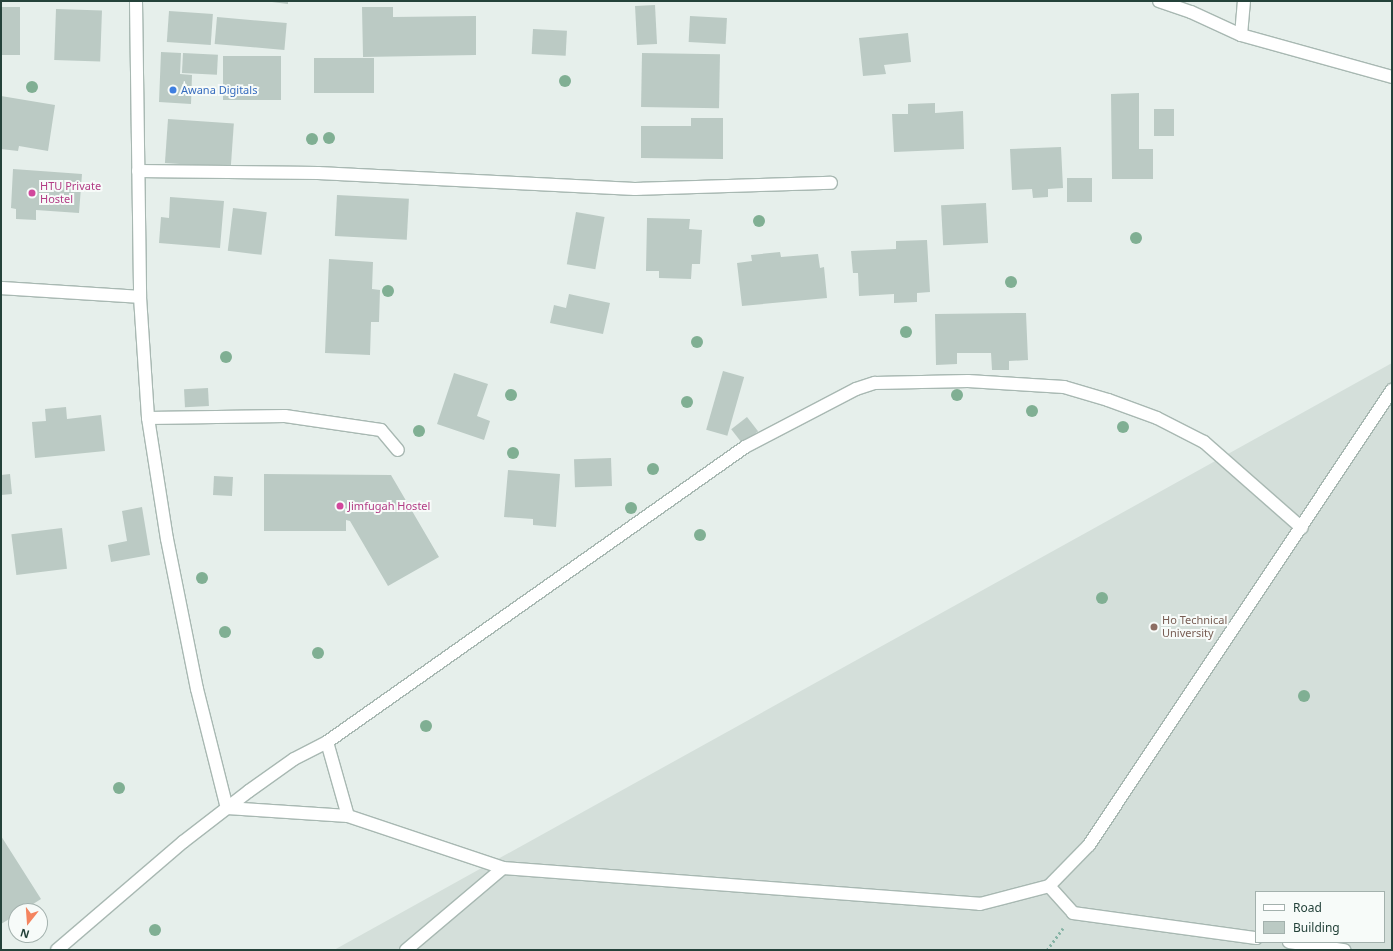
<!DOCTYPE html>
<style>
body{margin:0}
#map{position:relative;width:1393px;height:951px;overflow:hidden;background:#e6efeb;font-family:"Noto Sans",sans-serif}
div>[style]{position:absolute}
.built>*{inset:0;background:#d4dfda}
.building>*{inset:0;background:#bbcac4;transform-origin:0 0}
.path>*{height:2.5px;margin-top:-1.25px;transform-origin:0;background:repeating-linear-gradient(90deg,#86b3a5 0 2px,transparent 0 5px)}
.roads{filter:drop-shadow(1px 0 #a8b8b2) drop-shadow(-1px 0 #a8b8b2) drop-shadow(0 1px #a8b8b2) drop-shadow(0 -1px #a8b8b2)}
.minor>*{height:12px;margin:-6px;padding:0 6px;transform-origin:6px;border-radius:6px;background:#fff}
.trees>*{width:12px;height:12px;margin:-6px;border-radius:50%;background:#80af93}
.dots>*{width:11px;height:11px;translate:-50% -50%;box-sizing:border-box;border:2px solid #f7fbf9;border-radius:50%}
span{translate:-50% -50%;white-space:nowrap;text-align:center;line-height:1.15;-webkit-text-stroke:4px #f7fbf9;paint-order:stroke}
.shop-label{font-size:11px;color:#366cbe}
.left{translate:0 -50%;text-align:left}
.hotel-label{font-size:11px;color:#b23c85}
.education-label{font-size:11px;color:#785e54}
.frame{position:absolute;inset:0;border:2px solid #24423a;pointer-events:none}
.legend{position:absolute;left:1255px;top:891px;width:130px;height:52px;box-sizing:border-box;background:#f7fbf9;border:1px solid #a3b1ad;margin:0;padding:5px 7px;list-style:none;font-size:12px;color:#24423a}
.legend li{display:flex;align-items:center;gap:8px;height:20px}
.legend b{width:20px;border:1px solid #a3b1ad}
.north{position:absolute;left:8px;top:903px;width:40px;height:40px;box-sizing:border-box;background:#f7fbf9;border:1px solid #a3b1ad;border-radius:50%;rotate:197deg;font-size:11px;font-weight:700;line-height:16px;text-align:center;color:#24423a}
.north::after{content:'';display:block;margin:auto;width:14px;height:18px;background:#f4845f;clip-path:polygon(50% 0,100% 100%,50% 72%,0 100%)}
</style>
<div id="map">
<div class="built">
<div style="clip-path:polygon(evenodd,1392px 363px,1392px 950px,334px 950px,1392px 363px,1256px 892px,1384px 892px,1384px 942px,1256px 942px,1256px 892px)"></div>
</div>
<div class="building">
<div style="clip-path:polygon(264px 1px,288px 1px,288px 4px)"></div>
<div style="left:655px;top:5px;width:39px;height:20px;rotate:87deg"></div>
<div style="left:20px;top:7px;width:48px;height:19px;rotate:90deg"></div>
<div style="clip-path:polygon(362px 7px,393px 7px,393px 17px,476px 16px,476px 55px,363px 57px)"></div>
<div style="left:56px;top:9px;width:46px;height:51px;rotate:2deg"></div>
<div style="left:169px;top:11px;width:44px;height:31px;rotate:4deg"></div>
<div style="left:690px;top:16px;width:37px;height:26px;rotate:3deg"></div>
<div style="left:217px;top:17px;width:70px;height:27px;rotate:5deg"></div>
<div style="left:533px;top:29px;width:34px;height:25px;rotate:3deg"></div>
<div style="clip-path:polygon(908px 33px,911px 62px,884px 65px,886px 74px,863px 76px,859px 38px)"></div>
<div style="clip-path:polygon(161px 52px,181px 53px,180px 74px,192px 75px,191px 104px,159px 102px)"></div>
<div style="left:183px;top:53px;width:35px;height:20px;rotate:3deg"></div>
<div style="left:642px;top:53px;width:78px;height:54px;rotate:1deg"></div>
<div style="left:223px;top:56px;width:58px;height:44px"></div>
<div style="left:314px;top:58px;width:60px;height:35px"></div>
<div style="clip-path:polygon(1139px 93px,1139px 149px,1153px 149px,1153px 179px,1112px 179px,1111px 94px)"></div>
<div style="clip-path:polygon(1px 96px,55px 105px,48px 151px,19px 146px,18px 151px,1px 149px)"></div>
<div style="clip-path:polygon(935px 103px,935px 113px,963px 111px,964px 149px,894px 152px,892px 114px,908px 114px,908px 104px)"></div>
<div style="left:1154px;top:109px;width:20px;height:27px"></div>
<div style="clip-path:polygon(691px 118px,723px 118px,723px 159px,641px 158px,641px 126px,691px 126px)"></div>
<div style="left:168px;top:119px;width:66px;height:44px;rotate:4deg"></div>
<div style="clip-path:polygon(1061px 147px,1063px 188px,1048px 189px,1048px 197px,1033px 198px,1032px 189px,1012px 190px,1010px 149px)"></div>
<div style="clip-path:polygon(13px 169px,82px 174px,79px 213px,36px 210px,36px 220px,16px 219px,16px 209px,11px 208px)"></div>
<div style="left:1092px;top:178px;width:24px;height:25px;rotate:90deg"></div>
<div style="left:337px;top:195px;width:72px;height:41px;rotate:3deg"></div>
<div style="clip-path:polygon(170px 197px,224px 201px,220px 248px,159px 243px,161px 217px,169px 218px)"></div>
<div style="left:986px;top:203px;width:40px;height:45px;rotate:87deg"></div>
<div style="left:233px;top:208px;width:34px;height:43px;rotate:7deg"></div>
<div style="left:576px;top:212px;width:29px;height:53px;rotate:10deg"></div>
<div style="clip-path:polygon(647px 218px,690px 219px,689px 229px,702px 230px,700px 264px,692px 264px,691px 279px,659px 278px,659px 271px,646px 271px)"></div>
<div style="clip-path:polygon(927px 240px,930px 292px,917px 293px,917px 302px,894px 303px,894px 294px,859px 296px,858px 273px,853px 273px,851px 251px,896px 249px,896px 241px)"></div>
<div style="clip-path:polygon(780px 252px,781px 257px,818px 254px,820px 268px,824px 267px,827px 298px,742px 306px,737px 263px,752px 261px,751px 255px)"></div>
<div style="clip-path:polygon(329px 259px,373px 262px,372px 289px,380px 290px,379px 322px,371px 322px,370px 355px,325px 353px)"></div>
<div style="clip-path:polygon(569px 294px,610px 303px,603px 334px,550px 323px,554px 305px,566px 308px)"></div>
<div style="clip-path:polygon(1026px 313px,1028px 360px,1009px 361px,1009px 370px,992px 370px,991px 353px,957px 353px,957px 364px,936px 365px,935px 314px)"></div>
<div style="left:723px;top:371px;width:22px;height:61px;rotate:16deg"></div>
<div style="clip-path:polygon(454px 373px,488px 384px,477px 416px,490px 421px,484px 440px,437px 424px)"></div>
<div style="left:208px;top:388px;width:18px;height:24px;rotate:87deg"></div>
<div style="clip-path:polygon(66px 407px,67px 419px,101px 415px,105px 451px,35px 458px,32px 422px,46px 421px,45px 409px)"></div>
<div style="left:747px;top:417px;width:18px;height:20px;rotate:52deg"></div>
<div style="left:611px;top:458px;width:28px;height:37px;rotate:88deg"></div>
<div style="clip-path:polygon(508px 470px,560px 474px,556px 527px,533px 525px,533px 519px,504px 517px)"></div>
<div style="clip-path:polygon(10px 474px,12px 494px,1px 495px,1px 475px)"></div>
<div style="clip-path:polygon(264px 474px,391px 475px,439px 557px,388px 586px,350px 521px,346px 520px,346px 531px,264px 531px)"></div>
<div style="left:214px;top:476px;width:19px;height:19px;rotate:3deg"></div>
<div style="clip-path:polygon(142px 507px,150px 555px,111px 562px,108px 545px,127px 541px,122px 511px)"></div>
<div style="left:62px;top:528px;width:41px;height:51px;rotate:83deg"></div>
<div style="clip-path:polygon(1px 836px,41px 899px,22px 911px,16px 911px,16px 915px,1px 924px)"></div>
</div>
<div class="path">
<div style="left:1047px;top:950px;width:27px;rotate:-54deg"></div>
</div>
<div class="roads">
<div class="minor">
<div style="left:136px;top:1px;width:296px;rotate:89.2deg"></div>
<div style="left:140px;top:297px;width:121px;rotate:86.2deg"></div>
<div style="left:148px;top:418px;width:122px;rotate:81.1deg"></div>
<div style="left:167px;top:539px;width:153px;rotate:78.7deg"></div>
<div style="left:197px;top:689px;width:123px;rotate:75.9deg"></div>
<div style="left:1159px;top:1px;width:34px;rotate:19deg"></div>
<div style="left:1191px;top:12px;width:55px;rotate:24.7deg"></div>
<div style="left:1241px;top:35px;width:157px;rotate:15.5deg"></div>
<div style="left:1241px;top:35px;width:34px;rotate:-85deg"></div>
<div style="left:138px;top:171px;width:180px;rotate:0.6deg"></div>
<div style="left:318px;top:173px;width:317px;rotate:2.9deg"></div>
<div style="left:635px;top:189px;width:196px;rotate:-1.8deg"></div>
<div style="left:1px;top:288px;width:139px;rotate:3.7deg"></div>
<div style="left:148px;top:418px;width:137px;rotate:-0.8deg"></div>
<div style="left:285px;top:416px;width:97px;rotate:8.3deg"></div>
<div style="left:381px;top:430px;width:26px;rotate:50deg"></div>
<div style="left:327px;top:742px;width:77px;rotate:74.2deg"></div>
<div style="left:227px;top:808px;width:121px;rotate:3.8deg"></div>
<div style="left:348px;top:816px;width:163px;rotate:18.5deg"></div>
<div style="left:1049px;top:886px;width:36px;rotate:48deg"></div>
<div style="left:1073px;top:913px;width:185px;rotate:7.8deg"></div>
<div style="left:1289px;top:942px;width:56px;rotate:8.3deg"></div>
<div style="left:57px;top:950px;width:166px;rotate:-40.6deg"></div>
<div style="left:183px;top:842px;width:83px;rotate:-37.7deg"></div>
<div style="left:249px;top:791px;width:55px;rotate:-35.4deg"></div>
<div style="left:294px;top:759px;width:37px;rotate:-27deg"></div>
<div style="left:327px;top:742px;width:512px;rotate:-35.21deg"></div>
<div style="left:745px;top:447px;width:125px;rotate:-27.6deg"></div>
<div style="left:856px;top:389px;width:20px;rotate:-18deg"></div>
<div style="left:875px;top:383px;width:93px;rotate:-1.2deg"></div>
<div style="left:968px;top:381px;width:96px;rotate:3.6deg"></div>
<div style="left:1064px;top:387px;width:46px;rotate:16.5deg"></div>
<div style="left:1108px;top:400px;width:52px;rotate:20.2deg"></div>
<div style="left:1157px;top:418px;width:53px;rotate:27.1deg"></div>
<div style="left:1204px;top:442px;width:130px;rotate:41.3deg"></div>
<div style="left:406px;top:950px;width:127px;rotate:-40.2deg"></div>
<div style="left:503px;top:868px;width:478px;rotate:4.3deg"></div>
<div style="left:980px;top:904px;width:71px;rotate:-14.6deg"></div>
<div style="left:1049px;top:886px;width:57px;rotate:-45.7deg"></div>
<div style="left:1089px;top:845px;width:547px;rotate:-56.34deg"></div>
</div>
</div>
<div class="trees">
<div style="left:565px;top:81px"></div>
<div style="left:32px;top:87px"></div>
<div style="left:329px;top:138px"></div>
<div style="left:312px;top:139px"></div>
<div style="left:759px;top:221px"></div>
<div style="left:1136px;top:238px"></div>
<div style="left:1011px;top:282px"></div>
<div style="left:388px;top:291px"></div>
<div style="left:906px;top:332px"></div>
<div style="left:697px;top:342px"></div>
<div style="left:226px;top:357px"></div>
<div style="left:511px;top:395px"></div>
<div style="left:957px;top:395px"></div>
<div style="left:687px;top:402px"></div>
<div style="left:1032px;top:411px"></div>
<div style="left:1123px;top:427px"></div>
<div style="left:419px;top:431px"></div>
<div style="left:513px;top:453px"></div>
<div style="left:653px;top:469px"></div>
<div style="left:631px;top:508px"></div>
<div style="left:700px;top:535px"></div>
<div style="left:202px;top:578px"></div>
<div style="left:1102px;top:598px"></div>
<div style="left:225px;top:632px"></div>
<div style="left:318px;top:653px"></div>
<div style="left:1304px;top:696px"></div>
<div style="left:426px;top:726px"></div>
<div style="left:119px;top:788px"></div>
<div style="left:155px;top:930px"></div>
</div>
<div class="dots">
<div style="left:173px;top:90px;background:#3f7fe0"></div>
<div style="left:32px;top:193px;background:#d1479c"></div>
<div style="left:340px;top:506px;background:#d1479c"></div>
<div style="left:1154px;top:627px;background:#8d6e63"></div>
</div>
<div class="shop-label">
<span class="left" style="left:181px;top:90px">Awana Digitals</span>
</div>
<div class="hotel-label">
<span class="left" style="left:40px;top:193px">HTU Private<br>Hostel</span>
<span class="left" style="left:348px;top:506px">Jimfugah Hostel</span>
</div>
<div class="education-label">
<span class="left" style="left:1162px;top:627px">Ho Technical<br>University</span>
</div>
<div class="frame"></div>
<ul class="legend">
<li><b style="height:5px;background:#fff"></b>Road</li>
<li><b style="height:11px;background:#bbcac4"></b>Building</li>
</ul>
<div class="north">N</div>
</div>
